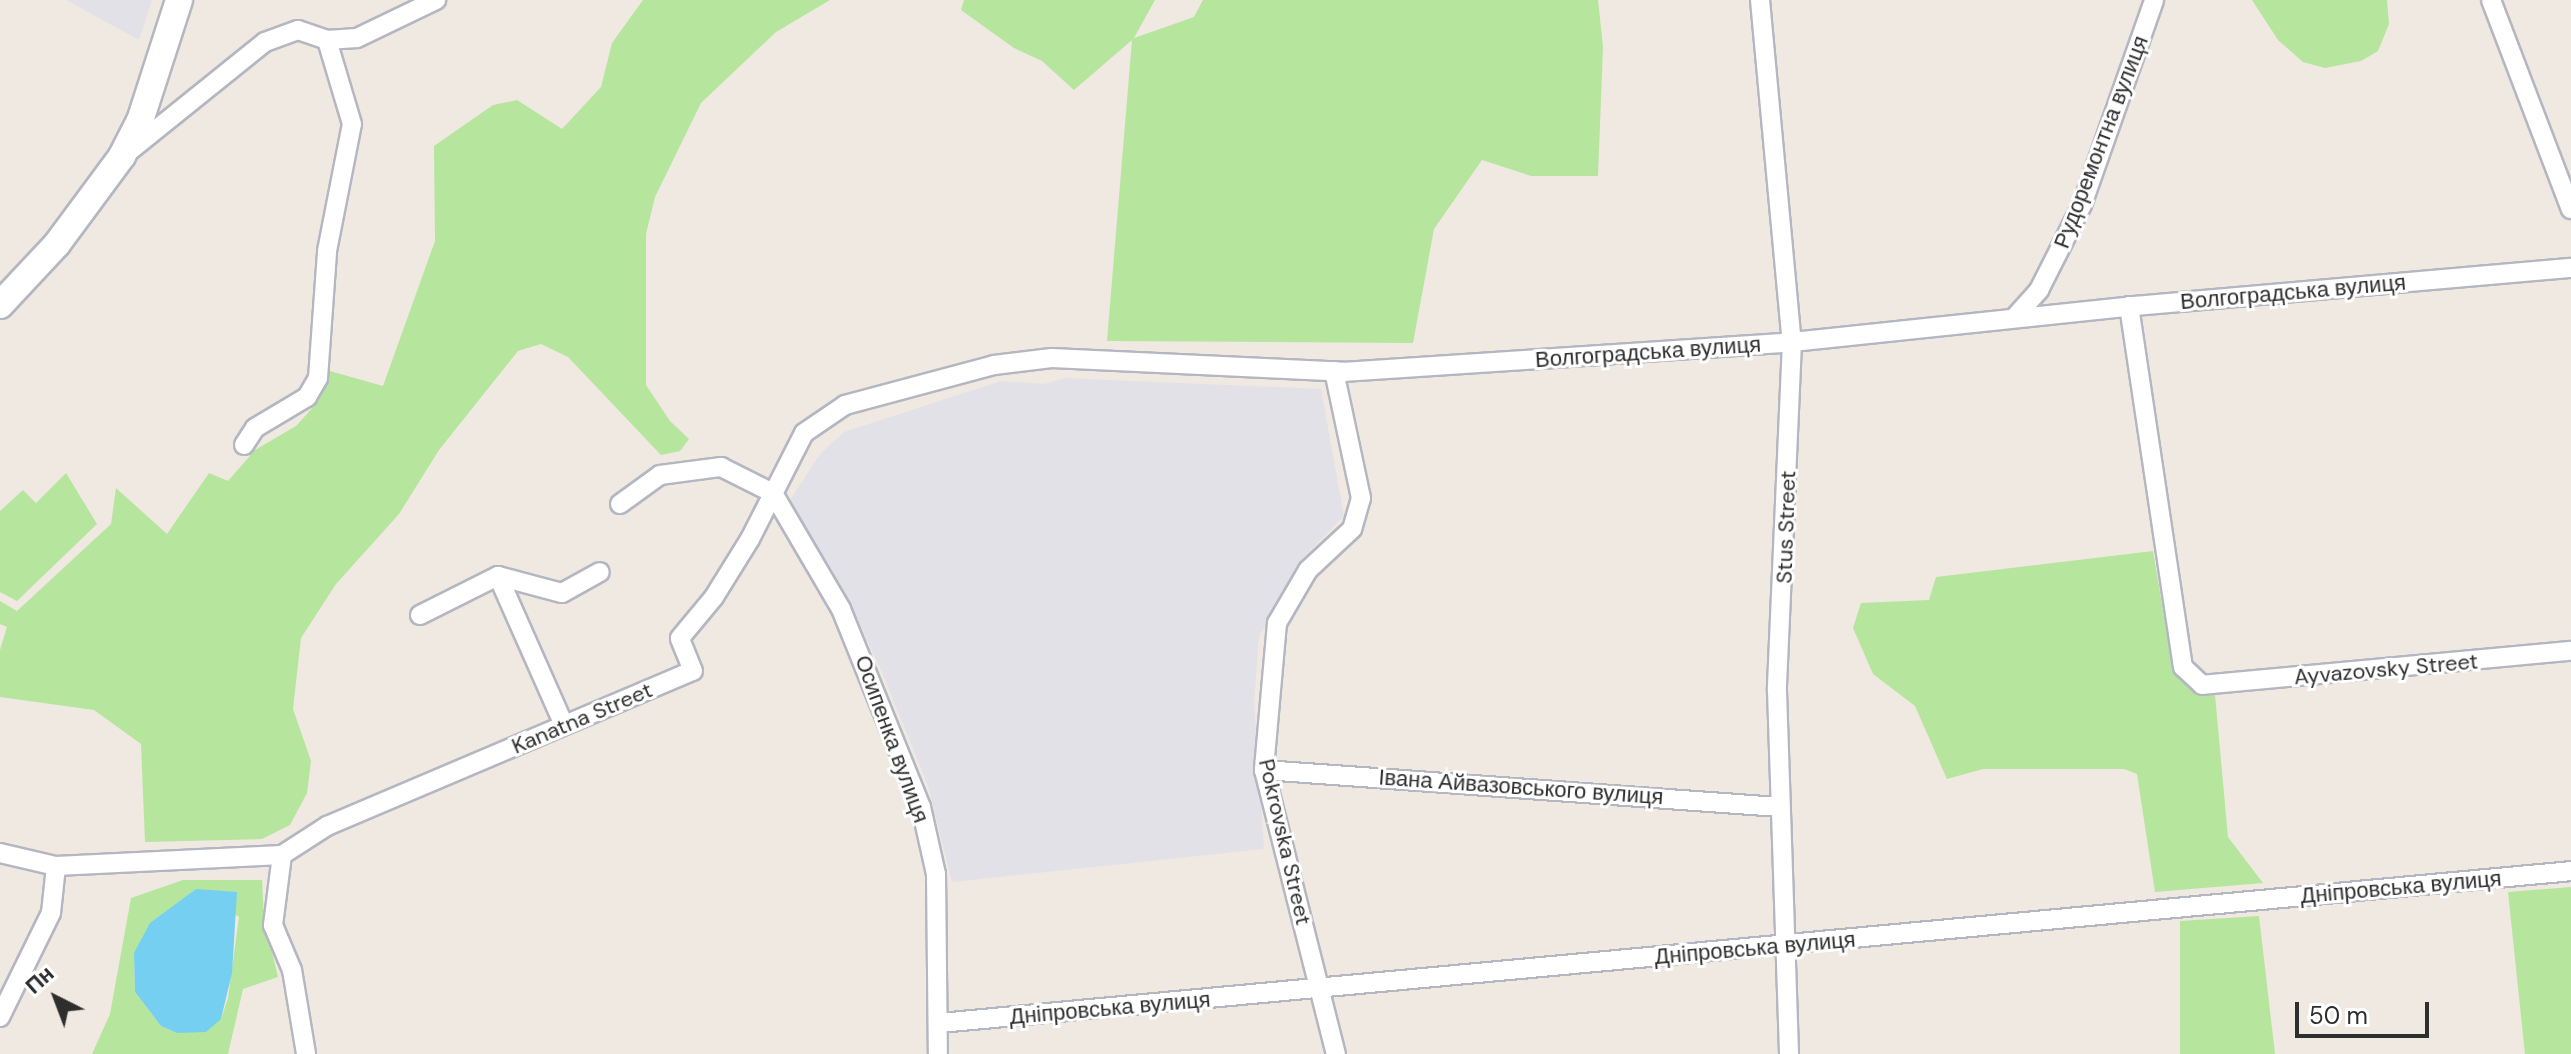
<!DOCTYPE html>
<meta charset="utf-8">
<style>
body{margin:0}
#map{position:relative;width:2571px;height:1054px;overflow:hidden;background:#efe9e1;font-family:"DM Sans",sans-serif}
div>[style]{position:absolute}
.industrial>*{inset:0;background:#e3e1e8}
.green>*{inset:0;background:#b6e59e}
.water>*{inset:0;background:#75cff0}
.roads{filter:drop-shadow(2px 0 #b4b7c1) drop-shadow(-2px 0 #b4b7c1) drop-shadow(0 2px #b4b7c1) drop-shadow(0 -2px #b4b7c1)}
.street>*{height:18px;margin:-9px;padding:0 9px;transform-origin:9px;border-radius:9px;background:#fff}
.secondary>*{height:26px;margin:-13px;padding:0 13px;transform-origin:13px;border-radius:13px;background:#fff}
span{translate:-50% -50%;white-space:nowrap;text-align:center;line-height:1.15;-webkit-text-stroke:6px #fff;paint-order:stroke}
.street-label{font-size:22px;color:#2e2e2e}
.north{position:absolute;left:16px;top:958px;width:80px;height:80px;-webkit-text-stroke:6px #fff;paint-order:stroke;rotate:318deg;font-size:22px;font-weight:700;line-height:32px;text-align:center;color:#2e2e2e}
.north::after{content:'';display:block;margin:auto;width:28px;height:36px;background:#2e2e2e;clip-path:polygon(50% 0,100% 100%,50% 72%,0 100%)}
.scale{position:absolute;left:2295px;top:1002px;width:134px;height:36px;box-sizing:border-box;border:4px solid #2e2e2e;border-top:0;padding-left:10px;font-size:24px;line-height:28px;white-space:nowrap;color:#2e2e2e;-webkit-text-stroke:6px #fff;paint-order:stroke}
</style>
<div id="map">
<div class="industrial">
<div style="clip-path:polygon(66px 0,152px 0,139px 40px)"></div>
<div style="clip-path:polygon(1065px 378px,1321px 389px,1344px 516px,1299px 562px,1259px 637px,1254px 703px,1264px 849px,952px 882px,928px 786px,881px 670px,848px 599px,790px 500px,820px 454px,844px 432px,1001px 381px,1044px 384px)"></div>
</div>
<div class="green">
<div style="clip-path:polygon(643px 0,830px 0,776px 32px,701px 103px,655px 197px,646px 234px,646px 385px,670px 421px,689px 439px,680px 451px,661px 455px,568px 357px,541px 344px,518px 351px,439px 450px,399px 514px,336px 584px,301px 638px,293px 709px,311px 761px,307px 793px,290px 825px,262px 839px,145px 842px,141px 744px,94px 710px,0 697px,0 650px,7px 627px,0 624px,0 601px,17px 611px,111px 524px,116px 488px,167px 534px,209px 473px,228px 481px,255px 450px,296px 426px,315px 405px,330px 371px,383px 386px,435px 241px,434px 146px,493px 105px,517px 100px,562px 129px,601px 87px,612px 43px)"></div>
<div style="clip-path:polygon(964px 0,1155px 0,1134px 38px,1194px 17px,1203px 0,1598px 0,1603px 47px,1598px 176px,1531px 176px,1482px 160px,1434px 229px,1413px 343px,1107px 341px,1132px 40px,1074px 90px,1042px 61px,1014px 48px,961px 10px)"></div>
<div style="clip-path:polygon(2252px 0,2387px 0,2389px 24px,2378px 51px,2361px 61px,2325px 68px,2303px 62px,2278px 40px)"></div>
<div style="clip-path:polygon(66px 473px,97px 524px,17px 601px,0 592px,0 511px,23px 490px,36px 503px)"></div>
<div style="clip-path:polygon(2153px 551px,2173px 670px,2197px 696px,2215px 695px,2228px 837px,2263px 883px,2155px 892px,2137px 774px,2124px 769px,1983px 769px,1947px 779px,1915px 706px,1873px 674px,1853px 628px,1861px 603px,1929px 600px,1936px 577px)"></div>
<div style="clip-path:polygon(evenodd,183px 880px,262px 880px,264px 919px,278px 977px,243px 989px,228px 1054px,92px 1054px,110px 1014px,131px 898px,183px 880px,196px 889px,239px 917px,228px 998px,221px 1019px,177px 1033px,161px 1026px,135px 992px,134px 953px,196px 889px)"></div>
<div style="clip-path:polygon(2571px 887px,2571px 1054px,2525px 1054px,2508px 892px)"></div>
<div style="clip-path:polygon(2259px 916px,2275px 1054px,2180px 1054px,2180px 921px)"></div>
</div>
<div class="water">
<div style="clip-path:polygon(196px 889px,237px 892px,232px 973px,221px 1019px,206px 1032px,177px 1033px,161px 1026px,135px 992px,134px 953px,150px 923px)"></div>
</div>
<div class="roads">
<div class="street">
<div style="left:1760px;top:0;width:343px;rotate:84.7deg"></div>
<div style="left:1792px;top:342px;width:349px;rotate:92.5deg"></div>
<div style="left:1777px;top:691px;width:363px;rotate:88.1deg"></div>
<div style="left:2491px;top:0;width:224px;rotate:69.1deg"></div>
<div style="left:127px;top:153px;width:177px;rotate:-38.8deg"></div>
<div style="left:265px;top:42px;width:35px;rotate:-20deg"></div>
<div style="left:298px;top:30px;width:31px;rotate:19deg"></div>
<div style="left:327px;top:40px;width:30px;rotate:-4deg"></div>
<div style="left:357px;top:38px;width:88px;rotate:-25.7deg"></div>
<div style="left:2129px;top:306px;width:365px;rotate:81.5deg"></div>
<div style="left:2183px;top:667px;width:26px;rotate:43deg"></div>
<div style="left:2202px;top:685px;width:371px;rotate:-5.3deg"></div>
<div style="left:2014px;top:318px;width:38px;rotate:-48deg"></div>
<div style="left:2039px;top:290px;width:95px;rotate:-63.2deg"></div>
<div style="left:2082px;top:205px;width:217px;rotate:-70.6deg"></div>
<div style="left:1334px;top:371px;width:130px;rotate:78deg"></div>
<div style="left:1361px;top:498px;width:32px;rotate:106deg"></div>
<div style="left:1352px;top:529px;width:60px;rotate:137deg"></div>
<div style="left:1308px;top:570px;width:61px;rotate:120.3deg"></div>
<div style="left:1277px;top:623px;width:148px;rotate:95.1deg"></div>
<div style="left:1264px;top:770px;width:293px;rotate:75.8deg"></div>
<div style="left:244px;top:445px;width:20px;rotate:-57deg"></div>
<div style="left:255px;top:428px;width:61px;rotate:-30.8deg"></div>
<div style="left:307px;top:397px;width:22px;rotate:-60deg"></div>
<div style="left:318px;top:378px;width:127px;rotate:-85.9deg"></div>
<div style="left:327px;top:251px;width:129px;rotate:-78.9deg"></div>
<div style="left:352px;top:124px;width:88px;rotate:-106.6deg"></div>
<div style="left:773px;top:493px;width:134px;rotate:59.6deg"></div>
<div style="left:841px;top:609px;width:214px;rotate:68deg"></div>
<div style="left:921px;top:807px;width:69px;rotate:77.4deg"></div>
<div style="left:936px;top:874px;width:180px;rotate:89.4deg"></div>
<div style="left:620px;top:504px;width:49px;rotate:-35.9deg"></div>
<div style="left:660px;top:475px;width:62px;rotate:-7.5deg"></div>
<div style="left:721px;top:467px;width:58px;rotate:26.6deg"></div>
<div style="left:498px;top:576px;width:163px;rotate:66.1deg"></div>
<div style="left:420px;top:615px;width:87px;rotate:-26.6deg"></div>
<div style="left:498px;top:576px;width:66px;rotate:14.9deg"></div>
<div style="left:562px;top:593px;width:43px;rotate:-28.9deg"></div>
<div style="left:1264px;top:770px;width:516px;rotate:4.11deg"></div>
<div style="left:0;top:853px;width:57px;rotate:13.1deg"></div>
<div style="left:56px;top:866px;width:226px;rotate:-2.8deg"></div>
<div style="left:282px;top:855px;width:54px;rotate:-32.8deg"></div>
<div style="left:327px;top:826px;width:397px;rotate:-23deg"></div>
<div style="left:693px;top:671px;width:35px;rotate:-112deg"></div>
<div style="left:680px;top:638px;width:53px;rotate:-50.3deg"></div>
<div style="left:714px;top:597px;width:68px;rotate:-58.2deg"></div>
<div style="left:750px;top:539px;width:119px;rotate:-63deg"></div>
<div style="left:804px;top:433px;width:50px;rotate:-34.3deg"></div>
<div style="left:845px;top:405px;width:154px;rotate:-15deg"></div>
<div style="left:994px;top:365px;width:58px;rotate:-6.9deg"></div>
<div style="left:1052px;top:358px;width:292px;rotate:2.7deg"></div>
<div style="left:1344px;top:372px;width:449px;rotate:-3.8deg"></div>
<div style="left:1792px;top:342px;width:345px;rotate:-6deg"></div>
<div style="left:2135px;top:306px;width:438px;rotate:-5deg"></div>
<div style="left:282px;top:855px;width:71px;rotate:97.3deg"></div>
<div style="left:273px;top:925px;width:49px;rotate:67.1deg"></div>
<div style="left:292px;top:970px;width:85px;rotate:80.5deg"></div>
<div style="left:0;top:1017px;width:116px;rotate:-63.9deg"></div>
<div style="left:51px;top:913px;width:47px;rotate:-83.9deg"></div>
<div style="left:940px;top:1023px;width:1638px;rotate:-5.32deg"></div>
</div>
<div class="secondary">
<div style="left:0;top:305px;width:83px;rotate:-46.9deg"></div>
<div style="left:57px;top:244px;width:109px;rotate:-53.5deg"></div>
<div style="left:122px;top:156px;width:39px;rotate:-63deg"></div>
<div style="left:140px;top:121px;width:127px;rotate:-72.1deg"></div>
</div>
</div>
<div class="street-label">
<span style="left:2101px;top:142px;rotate:-69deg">Рудоремонтна вулиця</span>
<span style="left:2293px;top:292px;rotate:-5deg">Волгоградська вулиця</span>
<span style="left:1648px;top:352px;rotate:-4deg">Волгоградська вулиця</span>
<span style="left:1786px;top:527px;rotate:-88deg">Stus Street</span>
<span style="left:2386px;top:669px;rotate:-5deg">Ayvazovsky Street</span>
<span style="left:582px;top:718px;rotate:-23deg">Kanatna Street</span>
<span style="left:892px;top:739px;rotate:70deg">Осипенка вулиця</span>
<span style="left:1521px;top:787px;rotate:4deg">Івана Айвазовського вулиця</span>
<span style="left:1285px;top:842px;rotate:77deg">Pokrovska Street</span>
<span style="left:2401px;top:887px;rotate:-5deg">Дніпровська вулиця</span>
<span style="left:1755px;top:948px;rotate:-5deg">Дніпровська вулиця</span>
<span style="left:1110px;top:1008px;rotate:-5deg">Дніпровська вулиця</span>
</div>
<div class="north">Пн</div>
<div class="scale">50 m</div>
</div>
